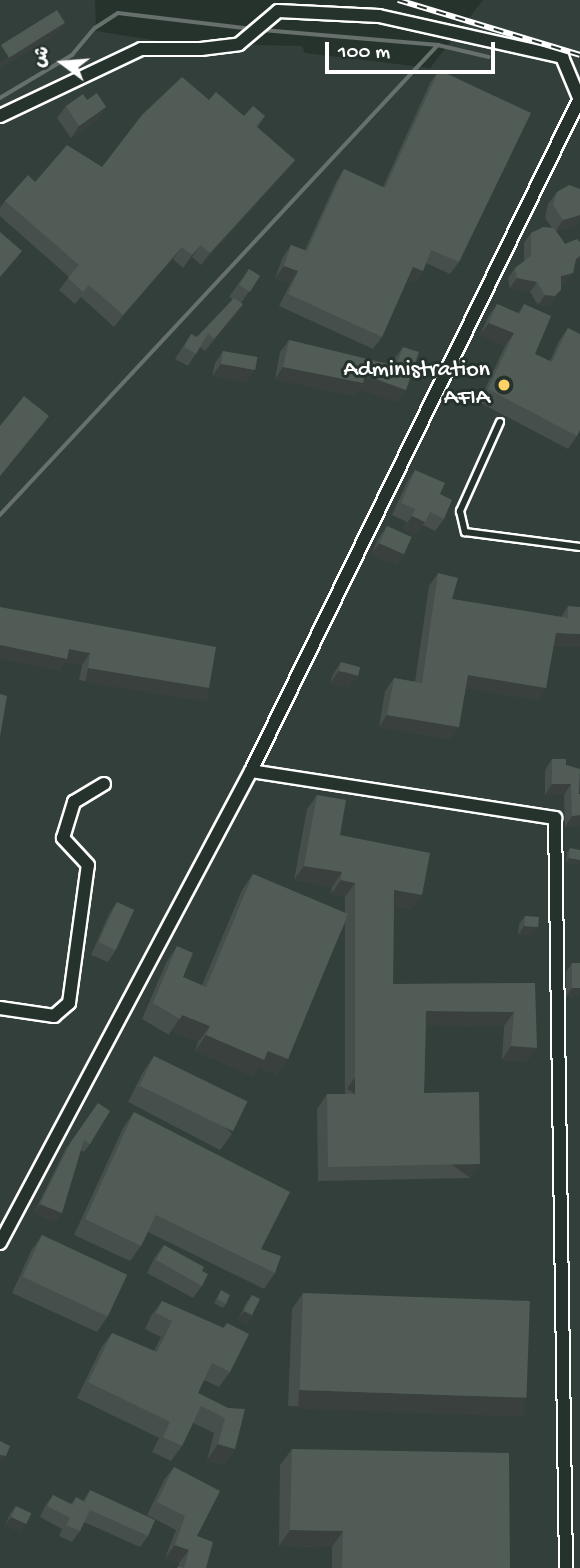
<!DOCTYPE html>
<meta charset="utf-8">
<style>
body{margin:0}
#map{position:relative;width:580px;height:1568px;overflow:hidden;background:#26332d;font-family:"Gochi Hand","Playpen Sans Arabic",sans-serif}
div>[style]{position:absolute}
.built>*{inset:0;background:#333f3a}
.stream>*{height:3.5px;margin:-1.75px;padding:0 1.75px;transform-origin:1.75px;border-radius:1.75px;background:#67706c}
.roads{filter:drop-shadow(2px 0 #fff) drop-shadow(-2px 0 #fff) drop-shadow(0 2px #fff) drop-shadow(0 -2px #fff)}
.service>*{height:6px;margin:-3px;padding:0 3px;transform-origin:3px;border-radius:3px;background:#26332d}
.minor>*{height:12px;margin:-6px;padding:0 6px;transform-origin:6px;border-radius:6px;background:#26332d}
.rail>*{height:6px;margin-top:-3px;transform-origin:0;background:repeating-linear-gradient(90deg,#26332d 0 10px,#fff 0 20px);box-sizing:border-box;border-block:2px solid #fff}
.wall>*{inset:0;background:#464f4b}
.shaded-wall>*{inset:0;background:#39403d;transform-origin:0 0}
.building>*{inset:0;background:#515c57;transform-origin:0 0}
.dots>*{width:19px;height:19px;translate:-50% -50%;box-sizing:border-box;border:4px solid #26332d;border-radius:50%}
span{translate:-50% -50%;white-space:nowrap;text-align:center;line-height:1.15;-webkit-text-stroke:6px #26332d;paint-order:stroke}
.poi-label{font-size:24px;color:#fff}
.right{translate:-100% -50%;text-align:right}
.north{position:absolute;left:28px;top:28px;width:70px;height:70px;-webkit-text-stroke:5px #26332d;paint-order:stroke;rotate:286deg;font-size:19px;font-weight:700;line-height:28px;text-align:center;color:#fff}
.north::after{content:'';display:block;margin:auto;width:24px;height:32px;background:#fff;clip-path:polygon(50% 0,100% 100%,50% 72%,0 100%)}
.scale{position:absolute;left:325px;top:42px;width:170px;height:32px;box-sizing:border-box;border:4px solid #fff;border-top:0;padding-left:9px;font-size:21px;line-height:24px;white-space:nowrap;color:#fff;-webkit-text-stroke:5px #26332d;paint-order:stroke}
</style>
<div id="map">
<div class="built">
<div style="clip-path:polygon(0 0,95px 0,96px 31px,171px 43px,302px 46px,305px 53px,430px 68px,483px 0,580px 0,580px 1568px,0 1568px)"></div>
</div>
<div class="stream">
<div style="left:263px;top:30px;width:176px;rotate:4.9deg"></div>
<div style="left:0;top:98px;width:84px;rotate:-30.8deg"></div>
<div style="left:72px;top:55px;width:35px;rotate:-50deg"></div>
<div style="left:95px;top:28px;width:27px;rotate:-33deg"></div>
<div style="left:118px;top:13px;width:135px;rotate:6.8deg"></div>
<div style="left:0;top:515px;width:642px;rotate:-47.02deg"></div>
<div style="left:438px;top:45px;width:52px;rotate:13.2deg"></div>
</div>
<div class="roads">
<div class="service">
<div style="left:500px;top:422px;width:98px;rotate:114.2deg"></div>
<div style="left:460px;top:511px;width:22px;rotate:77deg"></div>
<div style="left:465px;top:532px;width:116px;rotate:7.4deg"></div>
</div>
<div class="minor">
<div style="left:0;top:116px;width:156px;rotate:-25.4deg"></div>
<div style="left:141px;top:49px;width:60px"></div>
<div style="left:201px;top:49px;width:38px;rotate:-7deg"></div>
<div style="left:239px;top:44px;width:51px;rotate:-40.2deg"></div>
<div style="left:278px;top:11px;width:101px;rotate:2.8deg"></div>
<div style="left:379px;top:16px;width:188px;rotate:12.6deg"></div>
<div style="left:562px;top:57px;width:47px;rotate:67.3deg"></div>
<div style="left:251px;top:771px;width:308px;rotate:8.8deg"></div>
<div style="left:555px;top:818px;width:750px;rotate:89.16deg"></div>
<div style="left:0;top:1008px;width:55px;rotate:8.4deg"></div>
<div style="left:54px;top:1016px;width:20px;rotate:-41deg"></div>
<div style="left:69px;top:1003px;width:139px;rotate:-82.2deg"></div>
<div style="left:88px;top:865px;width:37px;rotate:-133deg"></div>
<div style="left:63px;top:838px;width:38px;rotate:-73deg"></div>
<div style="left:74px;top:802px;width:35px;rotate:-31deg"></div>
<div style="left:0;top:1243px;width:535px;rotate:-62deg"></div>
<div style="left:251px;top:771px;width:747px;rotate:-63.95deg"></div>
</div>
</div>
<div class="rail">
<div style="left:398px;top:0;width:190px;rotate:16.8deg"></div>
</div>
<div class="wall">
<div style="clip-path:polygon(439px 70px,459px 262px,450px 274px,426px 263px,423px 271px,415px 283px,407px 280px,382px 337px,373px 349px,279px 306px,290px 284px,275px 278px,283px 257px,291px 245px,305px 250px,336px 182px,344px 169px,383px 187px,430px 83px)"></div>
<div style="clip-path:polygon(87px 100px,106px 107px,98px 119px,71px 138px,57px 118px,66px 106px)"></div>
<div style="clip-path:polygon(209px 100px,244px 116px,265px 116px,257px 128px,295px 160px,286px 172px,201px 265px,192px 257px,183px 268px,173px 259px,114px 327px,81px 297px,75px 304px,59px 290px,69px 277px,0 216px,0 208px,5px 201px,35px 182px,102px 167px)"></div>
<div style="clip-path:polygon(580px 189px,580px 219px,575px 226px,556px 231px,565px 244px,580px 242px,580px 260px,574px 265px,566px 283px,561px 284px,554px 300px,548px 306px,538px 305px,530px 292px,510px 288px,508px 278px,515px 268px,524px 261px,524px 243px,531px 233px,552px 228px,545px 218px,548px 204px,557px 192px)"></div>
<div style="clip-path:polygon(249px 269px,260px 276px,241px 303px,243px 304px,235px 317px,205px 351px,200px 347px,188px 366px,175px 359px,191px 334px,197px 337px,233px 300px,229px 297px)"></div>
<div style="clip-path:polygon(497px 304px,518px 313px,524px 304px,535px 354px,550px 361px,559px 341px,568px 328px,577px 436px,568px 449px,479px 402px,505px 346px,480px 335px,488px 317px)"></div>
<div style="clip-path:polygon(289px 340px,392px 365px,394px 359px,403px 347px,406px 390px,397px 402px,360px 389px,355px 396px,275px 379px,280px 352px)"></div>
<div style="clip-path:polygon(223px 351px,254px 370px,246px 382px,212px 376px,215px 363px)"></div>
<div style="clip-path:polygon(415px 470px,440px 494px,444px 519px,435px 531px,423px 525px,416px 534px,403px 529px,407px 522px,392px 515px,407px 482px)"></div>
<div style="clip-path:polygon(387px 526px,405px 553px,396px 565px,371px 555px,378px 539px)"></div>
<div style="clip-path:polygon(438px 573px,452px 599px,561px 617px,568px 606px,580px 647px,553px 646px,546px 688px,538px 700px,465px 688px,459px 727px,450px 739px,379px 727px,385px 691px,394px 678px,415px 682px,429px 586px)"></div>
<div style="clip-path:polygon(0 607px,200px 700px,79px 680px,82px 665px,65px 662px,59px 671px)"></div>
<div style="clip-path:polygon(341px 662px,349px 688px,330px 683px,333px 674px)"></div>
<div style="clip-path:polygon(552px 759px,566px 765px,579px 794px,580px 794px,580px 824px,579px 826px,565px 827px,564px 795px,545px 795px,545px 770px)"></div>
<div style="clip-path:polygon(317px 795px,340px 835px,412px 909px,394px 906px,393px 984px,535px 983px,527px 1062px,502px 1060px,504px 1026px,426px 1025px,424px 1093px,480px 1164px,470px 1178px,318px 1181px,317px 1109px,327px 1094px,345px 1094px,345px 923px,277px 1075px,259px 1067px,253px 1076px,195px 1051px,198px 1042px,171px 1031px,169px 1035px,142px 1019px,166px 963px,177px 946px,183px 977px,202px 985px,242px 890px,253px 874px,345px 913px,345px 897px,331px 894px,332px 887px,294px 880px,307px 809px)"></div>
<div style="clip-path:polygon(570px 848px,579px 864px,566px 863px,567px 852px)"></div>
<div style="clip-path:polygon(117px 902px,116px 950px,108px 962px,91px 955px,109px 914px)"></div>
<div style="clip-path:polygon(525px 916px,538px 927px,532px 935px,518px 935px,519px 924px)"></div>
<div style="clip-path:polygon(572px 963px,580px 963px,580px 991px,577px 996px,566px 997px,566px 972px)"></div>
<div style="clip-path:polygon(154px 1056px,232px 1134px,220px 1150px,128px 1102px,143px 1072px)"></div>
<div style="clip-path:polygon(98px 1103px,90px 1144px,84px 1152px,81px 1150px,56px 1222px,34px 1213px,65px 1150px)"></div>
<div style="clip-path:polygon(134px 1112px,261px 1249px,275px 1273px,264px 1289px,148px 1232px,141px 1246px,130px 1261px,74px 1235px,123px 1128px)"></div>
<div style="clip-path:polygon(42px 1235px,108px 1316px,97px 1332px,12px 1293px,31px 1251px)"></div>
<div style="clip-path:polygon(164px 1245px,202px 1271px,202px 1286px,193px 1298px,147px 1273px,155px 1257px)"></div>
<div style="clip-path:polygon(221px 1290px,226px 1304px,223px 1308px,214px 1303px)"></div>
<div style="clip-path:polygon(303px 1293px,514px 1415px,288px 1406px,292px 1309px)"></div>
<div style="clip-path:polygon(252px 1295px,253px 1315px,247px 1324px,238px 1320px,246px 1303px)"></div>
<div style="clip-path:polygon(162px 1301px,223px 1328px,227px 1323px,230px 1372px,219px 1387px,204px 1380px,198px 1393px,228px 1408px,235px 1449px,224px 1465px,207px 1460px,214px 1433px,193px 1423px,182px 1446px,171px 1461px,152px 1452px,159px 1438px,77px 1398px,101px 1348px,112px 1333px,154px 1351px,161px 1337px,145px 1329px,151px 1316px)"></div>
<div style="clip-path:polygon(292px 1449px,510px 1568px,332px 1568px,332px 1547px,279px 1546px,280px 1465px)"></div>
<div style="clip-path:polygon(174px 1467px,197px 1536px,206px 1568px,177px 1568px,179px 1566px,179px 1563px,165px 1558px,176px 1530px,147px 1515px,164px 1480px)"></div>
<div style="clip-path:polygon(90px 1490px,148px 1536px,140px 1547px,84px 1522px,80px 1531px,72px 1542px,59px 1536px,62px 1529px,40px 1517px,45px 1506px,53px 1495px,71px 1504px,76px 1497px,83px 1501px)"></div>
<div style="clip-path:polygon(16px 1506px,26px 1523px,21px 1532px,5px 1525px,10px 1514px)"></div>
</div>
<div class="shaded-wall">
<div style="clip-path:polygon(65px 23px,56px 35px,0 69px,0 62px)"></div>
<div style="clip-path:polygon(106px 107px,98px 119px,71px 138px,79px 126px)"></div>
<div style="clip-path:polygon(295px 160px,286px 172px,201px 265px,210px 253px)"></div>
<div style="clip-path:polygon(580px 215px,580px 219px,575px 226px,555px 232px,563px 220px)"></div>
<div style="clip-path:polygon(201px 245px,192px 257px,183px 268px,192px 255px)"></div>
<div style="clip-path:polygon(182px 247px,173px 259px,114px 327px,123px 315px)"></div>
<div style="clip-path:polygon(22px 251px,13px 264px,0 279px,0 277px)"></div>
<div style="clip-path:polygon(580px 256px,580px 260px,577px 263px,569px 269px,576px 259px)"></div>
<div style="clip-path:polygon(284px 266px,298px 271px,290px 284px,275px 278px)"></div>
<div style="clip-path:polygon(413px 267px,423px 271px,415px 283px,405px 279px)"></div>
<div style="clip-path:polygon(573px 273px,566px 283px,554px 286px,561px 276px)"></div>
<div style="clip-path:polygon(517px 278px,537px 282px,530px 292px,510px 288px)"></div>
<div style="clip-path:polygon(561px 290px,554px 300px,548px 306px,538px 305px,545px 295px)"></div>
<div style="clip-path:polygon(243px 304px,235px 317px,205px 351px,214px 339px)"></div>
<div style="clip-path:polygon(489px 323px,514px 333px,505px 346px,480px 335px)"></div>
<div style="clip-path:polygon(221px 364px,254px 370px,246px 382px,212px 376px)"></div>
<div style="clip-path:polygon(283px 367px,365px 375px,406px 390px,397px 402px,360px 389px,355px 396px,275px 379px)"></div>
<div style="clip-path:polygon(49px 416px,40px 428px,0 478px,0 476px)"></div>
<div style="clip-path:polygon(412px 516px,425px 522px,416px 534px,403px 529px)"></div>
<div style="clip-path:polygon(379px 543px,405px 553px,396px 565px,371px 555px)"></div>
<div style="clip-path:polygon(556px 633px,580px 634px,580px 647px,547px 646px)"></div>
<div style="clip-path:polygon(0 645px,69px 649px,90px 653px,82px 665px,65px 662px,59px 671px,0 659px)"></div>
<div style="left:88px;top:668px;width:123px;height:15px;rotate:9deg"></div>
<div style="clip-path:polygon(339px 671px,358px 676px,349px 688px,330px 683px)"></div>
<div style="clip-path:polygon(468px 675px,546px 688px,538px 700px,459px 687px)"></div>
<div style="clip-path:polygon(387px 715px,459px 727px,450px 739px,379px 727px)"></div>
<div style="clip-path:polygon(552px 784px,571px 784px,564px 795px,545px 795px)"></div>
<div style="clip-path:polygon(580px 815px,580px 824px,579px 826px,565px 827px,572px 816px)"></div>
<div style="clip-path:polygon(569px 858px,580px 860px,580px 863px,579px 864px,566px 863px)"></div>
<div style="clip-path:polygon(304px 866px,342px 872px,332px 887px,294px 880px)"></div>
<div style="clip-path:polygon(341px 880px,355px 883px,345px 897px,331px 894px)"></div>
<div style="clip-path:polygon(394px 890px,422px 895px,412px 909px,384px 904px)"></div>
<div style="clip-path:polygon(524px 926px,538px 927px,532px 935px,518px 935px)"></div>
<div style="clip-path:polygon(572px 988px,580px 988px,580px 991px,577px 996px,566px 997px)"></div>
<div style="clip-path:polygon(426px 1011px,514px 1012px,504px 1026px,416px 1025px)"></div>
<div style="clip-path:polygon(182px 1015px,210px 1026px,198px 1042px,171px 1031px)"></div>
<div style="clip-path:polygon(206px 1035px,268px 1051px,288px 1059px,277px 1075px,259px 1067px,253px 1076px,195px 1051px)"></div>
<div style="clip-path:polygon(511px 1046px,537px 1048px,527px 1062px,502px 1060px)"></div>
<div style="left:480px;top:1164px;width:17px;height:152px;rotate:126deg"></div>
<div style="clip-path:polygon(40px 1204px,62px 1213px,56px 1222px,34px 1213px)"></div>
<div style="clip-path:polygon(244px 1311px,253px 1315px,247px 1324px,238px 1320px)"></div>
<div style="left:299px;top:1390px;width:226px;height:19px;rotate:2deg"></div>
<div style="clip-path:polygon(218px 1444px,235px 1449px,224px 1465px,207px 1460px)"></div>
<div style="clip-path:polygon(0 1455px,6px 1456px,0 1464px)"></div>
<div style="clip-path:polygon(11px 1517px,26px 1523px,21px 1532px,5px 1525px)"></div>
<div style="clip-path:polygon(290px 1530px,343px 1531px,332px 1547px,279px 1546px)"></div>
<div style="clip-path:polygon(175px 1545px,189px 1550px,179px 1563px,165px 1558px)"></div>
</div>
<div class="building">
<div style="left:57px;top:10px;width:15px;height:66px;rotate:58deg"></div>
<div style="clip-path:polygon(439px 70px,531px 113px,459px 262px,431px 250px,423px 271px,413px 267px,382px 337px,288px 294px,298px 271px,284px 266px,291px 245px,307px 251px,344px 169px,385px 188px)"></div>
<div style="clip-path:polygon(182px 77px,209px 100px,216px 92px,244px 116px,253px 106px,265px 116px,256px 126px,295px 160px,210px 253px,201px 245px,192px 255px,182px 247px,123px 315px,89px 285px,83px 292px,68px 278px,79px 265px,5px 201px,28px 175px,35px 182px,67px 145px,102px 167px,142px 115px)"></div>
<div style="clip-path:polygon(97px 93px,106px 107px,79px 126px,66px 106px,83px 94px,87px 100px)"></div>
<div style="clip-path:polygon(569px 185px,580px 189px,580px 215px,563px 220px,553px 205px,557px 192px)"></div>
<div style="clip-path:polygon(543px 227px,554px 228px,565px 244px,577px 239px,580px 242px,580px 256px,576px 259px,573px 273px,561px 276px,561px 290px,555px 296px,545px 295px,537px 282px,517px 278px,515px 268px,531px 256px,531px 233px)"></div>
<div style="clip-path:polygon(0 232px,22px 251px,0 277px)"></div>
<div style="left:249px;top:269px;width:13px;height:19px;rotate:32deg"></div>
<div style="clip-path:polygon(234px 298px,243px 304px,214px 339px,208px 333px,196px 354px,184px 347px,191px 334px,197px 337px)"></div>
<div style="clip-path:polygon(497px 304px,520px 314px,524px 304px,551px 316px,535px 354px,552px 362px,568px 328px,580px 334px,580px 430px,577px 436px,488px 389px,514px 333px,489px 323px)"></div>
<div style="clip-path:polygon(289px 340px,396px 366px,403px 347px,419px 352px,406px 390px,365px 375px,363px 383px,283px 367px)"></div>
<div style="left:223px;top:351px;width:35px;height:13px;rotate:10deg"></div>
<div style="clip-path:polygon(24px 396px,49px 416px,0 476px,0 426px)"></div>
<div style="clip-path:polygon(415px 470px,445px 483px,440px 494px,452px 500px,444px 519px,430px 512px,425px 522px,412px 516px,415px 509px,401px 503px)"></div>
<div style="left:387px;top:526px;width:27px;height:19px;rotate:24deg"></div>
<div style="clip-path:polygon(438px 573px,458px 578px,452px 599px,568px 618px,568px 606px,580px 607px,580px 634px,556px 633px,546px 688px,468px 675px,459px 727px,387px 715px,394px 678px,422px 683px)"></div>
<div style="clip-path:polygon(0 607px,216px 647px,209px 688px,88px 668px,90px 653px,69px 649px,67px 659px,0 645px)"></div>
<div style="left:341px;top:662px;width:20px;height:9px;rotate:15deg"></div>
<div style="clip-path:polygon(0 694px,7px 696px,0 737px)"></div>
<div style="clip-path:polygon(552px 759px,566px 759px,566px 765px,580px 769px,579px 794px,580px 794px,580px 815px,572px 816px,571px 784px,552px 784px)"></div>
<div style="clip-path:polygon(317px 795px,346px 800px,340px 835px,430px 853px,422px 895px,394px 890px,393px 984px,535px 983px,537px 1048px,511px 1046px,514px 1012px,426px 1011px,424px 1093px,479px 1092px,480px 1164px,328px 1167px,327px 1094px,355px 1094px,355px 883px,341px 880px,342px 872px,304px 866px)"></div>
<div style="clip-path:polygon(570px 848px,580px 850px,580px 860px,569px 858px)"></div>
<div style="clip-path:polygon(253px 874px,348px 914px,288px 1059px,268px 1051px,264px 1060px,206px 1035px,210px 1026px,182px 1015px,180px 1019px,153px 1003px,177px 946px,193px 953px,183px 977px,206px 987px)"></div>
<div style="left:117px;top:902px;width:19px;height:44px;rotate:25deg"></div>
<div style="left:525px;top:916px;width:14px;height:10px;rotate:4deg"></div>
<div style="left:572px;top:963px;width:8px;height:25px"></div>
<div style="left:154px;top:1056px;width:104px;height:33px;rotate:26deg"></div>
<div style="clip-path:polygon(98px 1103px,110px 1111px,90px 1144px,84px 1140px,62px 1213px,40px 1204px,71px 1142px)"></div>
<div style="clip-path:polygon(134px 1112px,290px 1192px,261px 1249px,281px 1256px,275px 1273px,156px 1215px,141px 1246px,85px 1219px)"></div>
<div style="left:42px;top:1235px;width:94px;height:46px;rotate:25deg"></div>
<div style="clip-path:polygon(164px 1245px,204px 1267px,202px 1271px,208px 1274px,202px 1286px,156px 1260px)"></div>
<div style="clip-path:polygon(221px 1290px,230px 1295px,226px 1304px,217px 1299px)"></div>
<div style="left:303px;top:1293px;width:227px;height:97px;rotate:2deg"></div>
<div style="left:252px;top:1295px;width:9px;height:18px;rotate:27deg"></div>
<div style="clip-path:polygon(162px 1301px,224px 1328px,227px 1323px,249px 1334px,230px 1372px,212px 1363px,198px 1393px,228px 1408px,245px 1409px,235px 1449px,218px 1444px,225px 1418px,201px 1406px,182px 1446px,163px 1437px,170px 1422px,88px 1382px,112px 1333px,157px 1352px,172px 1321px,156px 1313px)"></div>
<div style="clip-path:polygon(0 1441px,10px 1446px,6px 1456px,0 1455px)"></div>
<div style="clip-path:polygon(292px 1449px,509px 1453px,510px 1568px,342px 1568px,343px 1531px,290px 1530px)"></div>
<div style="clip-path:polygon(174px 1467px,220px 1491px,197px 1536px,213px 1542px,206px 1568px,177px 1568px,178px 1566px,184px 1568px,189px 1550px,175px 1545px,185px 1516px,157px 1502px)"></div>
<div style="clip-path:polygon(90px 1490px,155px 1520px,148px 1536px,90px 1510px,80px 1531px,66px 1525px,70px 1518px,47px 1506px,53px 1495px,73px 1505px,76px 1497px,85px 1502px)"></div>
<div style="left:16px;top:1506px;width:17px;height:12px;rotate:25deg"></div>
</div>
<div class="dots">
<div style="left:504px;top:385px;background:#ffd166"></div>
</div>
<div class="poi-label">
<span class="right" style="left:490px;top:385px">Administration<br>AFIA</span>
</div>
<div class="north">ش</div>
<div class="scale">100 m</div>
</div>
